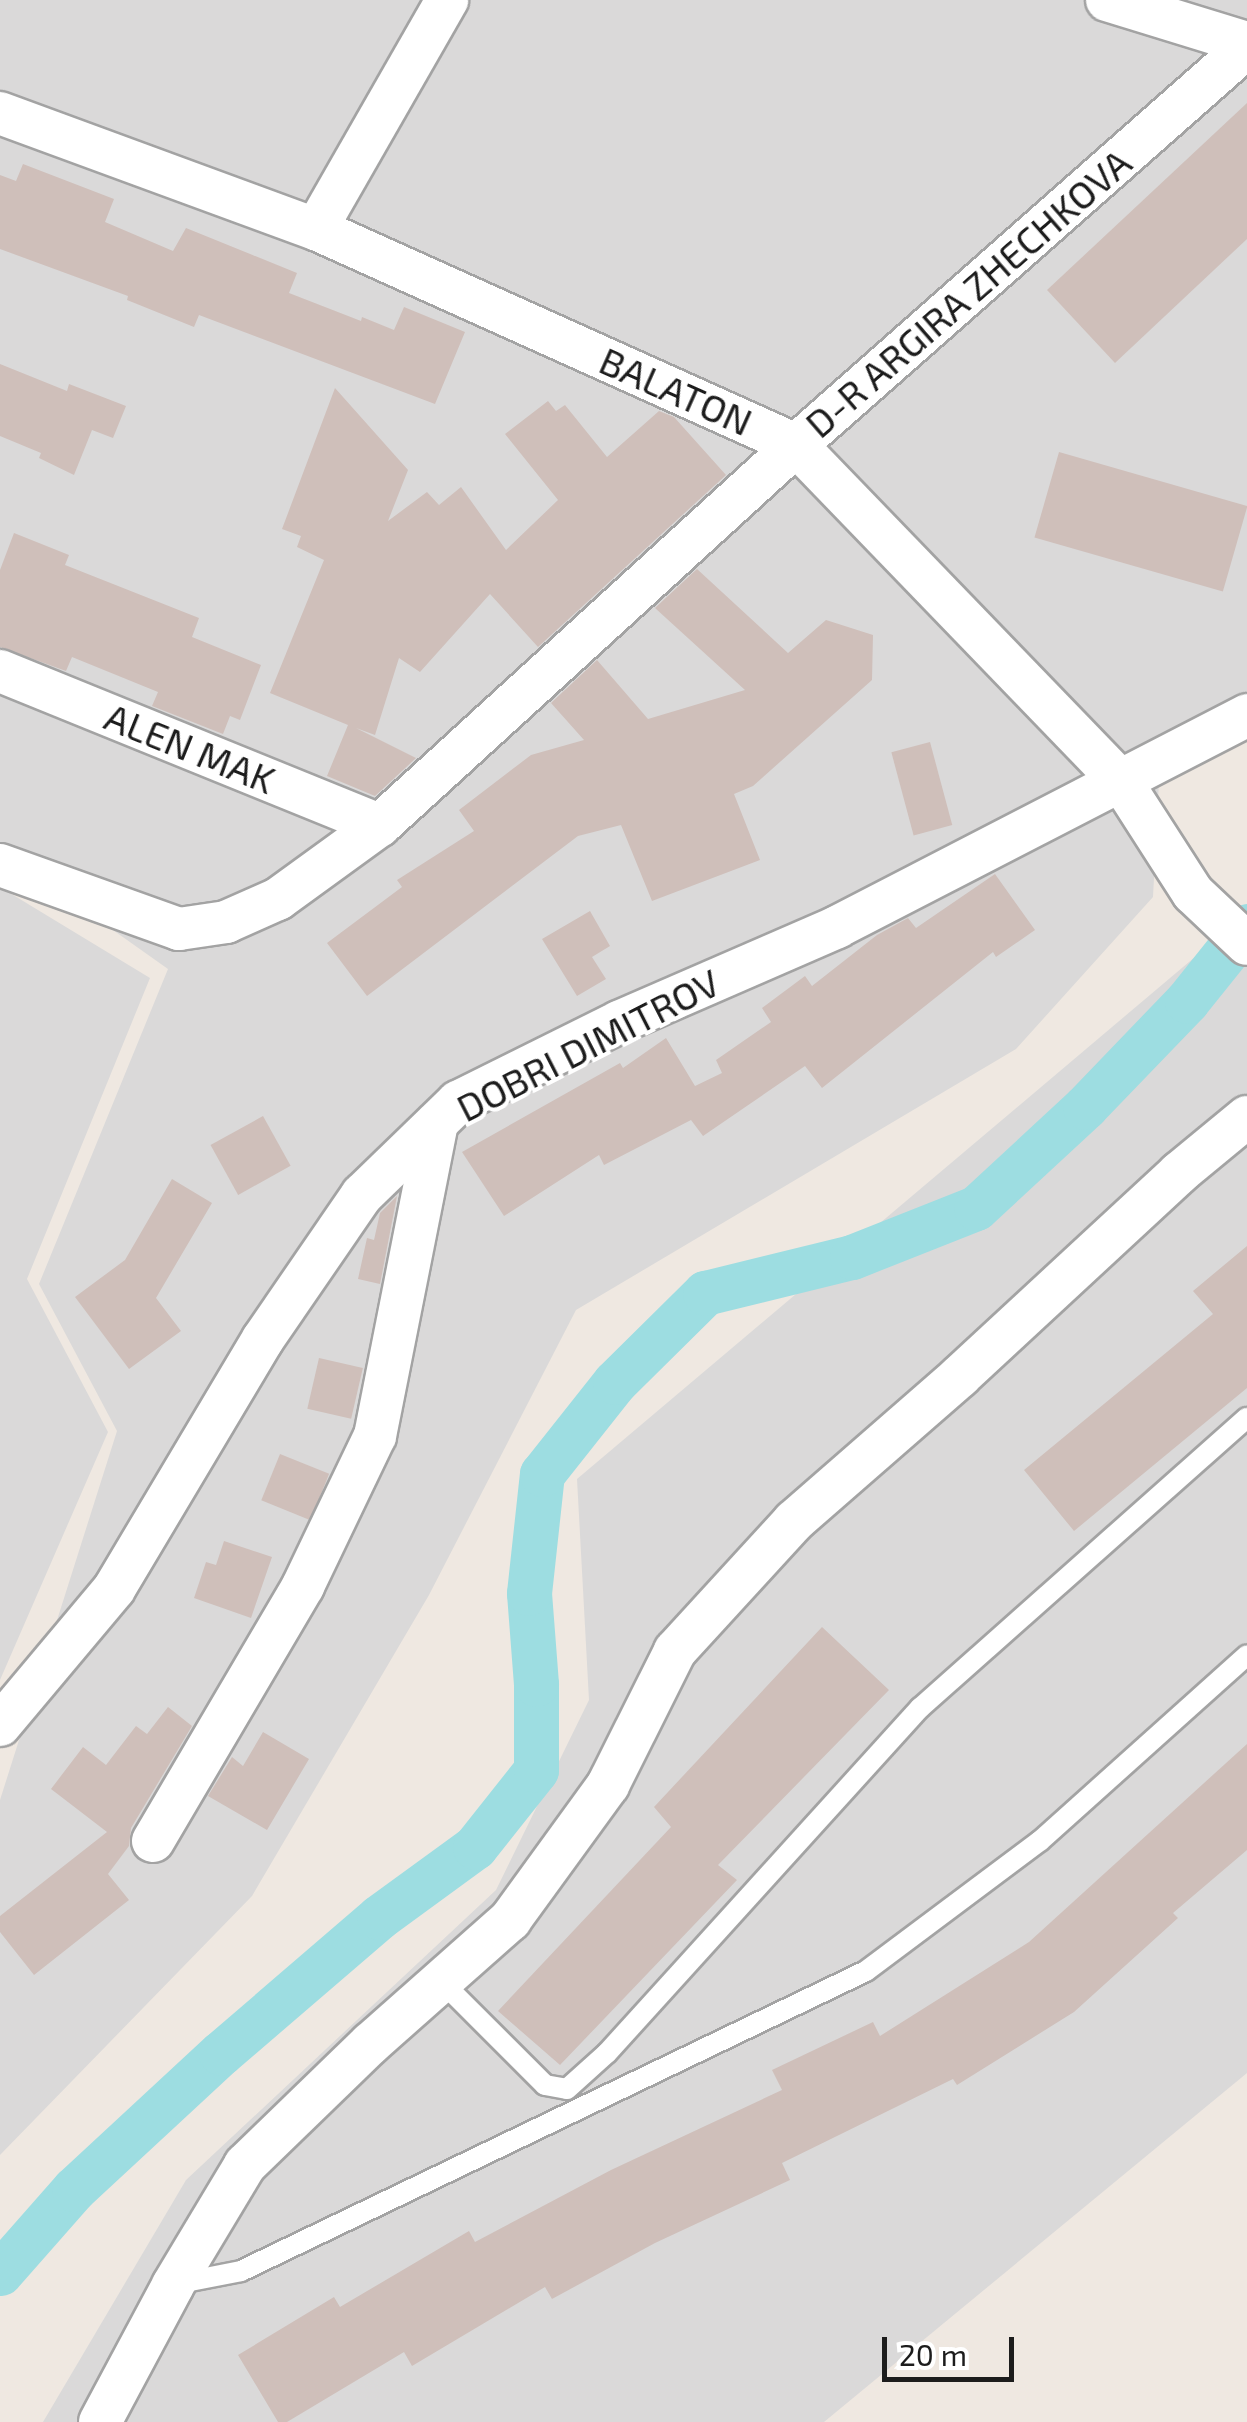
<!DOCTYPE html>
<style>
body{margin:0}
#map{position:relative;width:1247px;height:2422px;overflow:hidden;background:#efe8e1;font-family:"Exo 2",sans-serif}
div>[style]{position:absolute}
.residential>*{inset:0;background:#dad9d9}
.canal>*{height:45px;margin:-22.5px;padding:0 22.5px;transform-origin:22.5px;border-radius:22.5px;background:#9ddde1}
.building>*{inset:0;background:#cfbfba;transform-origin:0 0}
.roads{filter:drop-shadow(2px 0 #a3a3a3) drop-shadow(-2px 0 #a3a3a3) drop-shadow(0 2px #a3a3a3) drop-shadow(0 -2px #a3a3a3)}
.lane>*{height:20px;margin:-10px;padding:0 10px;transform-origin:10px;border-radius:10px;background:#fff}
.street>*{height:42px;margin:-21px;padding:0 21px;transform-origin:21px;border-radius:21px;background:#fff}
span{translate:-50% -50%;white-space:nowrap;text-align:center;line-height:1.15;-webkit-text-stroke:8px #fff;paint-order:stroke}
.street-label{font-size:38px;color:#1c1c1c}
.scale{position:absolute;left:882px;top:2337px;width:132px;height:45px;box-sizing:border-box;border:5px solid #1c1c1c;border-top:0;padding-left:12px;font-size:30px;line-height:35px;white-space:nowrap;color:#1c1c1c;-webkit-text-stroke:8px #fff;paint-order:stroke}
</style>
<div id="map">
<div class="residential">
<div style="clip-path:polygon(0 0,1247px 0,1247px 697px,1161px 743px,1153px 897px,1016px 1049px,576px 1310px,429px 1595px,252px 1896px,0 2155px,0 1800px,117px 1431px,39px 1284px,168px 969px,0 850px)"></div>
<div style="clip-path:polygon(0 887px,150px 978px,27px 1279px,108px 1432px,0 1680px)"></div>
<div style="clip-path:polygon(1247px 913px,1247px 2073px,824px 2422px,43px 2422px,186px 2180px,496px 1890px,589px 1700px,577px 1479px)"></div>
</div>
<div class="canal">
<div style="left:0;top:2273px;width:112px;rotate:-48.6deg"></div>
<div style="left:74px;top:2189px;width:200px;rotate:-42.8deg"></div>
<div style="left:221px;top:2053px;width:208px;rotate:-40.7deg"></div>
<div style="left:379px;top:1917px;width:119px;rotate:-36.1deg"></div>
<div style="left:475px;top:1847px;width:98px;rotate:-51.6deg"></div>
<div style="left:536px;top:1770px;width:86px;rotate:-90deg"></div>
<div style="left:536px;top:1684px;width:91px;rotate:-94.4deg"></div>
<div style="left:529px;top:1593px;width:120px;rotate:-83.8deg"></div>
<div style="left:542px;top:1474px;width:117px;rotate:-51.6deg"></div>
<div style="left:615px;top:1382px;width:127px;rotate:-44.7deg"></div>
<div style="left:705px;top:1293px;width:151px;rotate:-13.8deg"></div>
<div style="left:852px;top:1257px;width:133px;rotate:-21.6deg"></div>
<div style="left:976px;top:1208px;width:149px;rotate:-42.8deg"></div>
<div style="left:1085px;top:1107px;width:147px;rotate:-46.1deg"></div>
<div style="left:1187px;top:1001px;width:96px;rotate:-51.3deg"></div>
</div>
<div class="building">
<div style="clip-path:polygon(1247px 103px,1247px 239px,1115px 363px,1047px 290px)"></div>
<div style="clip-path:polygon(23px 164px,114px 199px,105px 222px,173px 251px,186px 228px,297px 273px,289px 293px,361px 321px,362px 317px,394px 330px,404px 307px,465px 332px,435px 404px,199px 315px,194px 327px,127px 300px,128px 296px,0 249px,0 175px,16px 181px)"></div>
<div style="clip-path:polygon(0 364px,67px 391px,69px 384px,126px 406px,113px 438px,92px 430px,74px 475px,39px 458px,41px 453px,0 436px)"></div>
<div style="clip-path:polygon(335px 388px,408px 470px,388px 521px,427px 492px,439px 505px,461px 487px,506px 550px,558px 500px,505px 434px,548px 401px,556px 411px,565px 405px,607px 457px,659px 411px,674px 417px,726px 475px,538px 647px,490px 594px,420px 672px,399px 658px,375px 735px,356px 728px,416px 758px,375px 796px,327px 776px,348px 725px,270px 693px,324px 560px,297px 547px,301px 536px,282px 529px)"></div>
<div style="left:1059px;top:452px;width:196px;height:89px;rotate:16deg"></div>
<div style="clip-path:polygon(14px 533px,69px 555px,65px 565px,199px 618px,192px 637px,261px 665px,240px 720px,230px 716px,223px 734px,152px 706px,158px 692px,72px 657px,66px 671px,0 647px,0 570px)"></div>
<div style="clip-path:polygon(697px 569px,788px 653px,826px 620px,873px 635px,872px 680px,753px 786px,734px 794px,760px 860px,652px 901px,621px 825px,578px 836px,367px 996px,327px 943px,402px 887px,397px 880px,474px 831px,459px 810px,531px 755px,584px 740px,551px 703px,597px 660px,648px 719px,745px 690px,655px 608px)"></div>
<div style="left:930px;top:742px;width:86px;height:40px;rotate:75deg"></div>
<div style="clip-path:polygon(995px 874px,1035px 930px,996px 957px,993px 952px,822px 1088px,805px 1066px,703px 1136px,691px 1120px,604px 1165px,599px 1155px,504px 1216px,462px 1152px,620px 1063px,623px 1068px,666px 1038px,695px 1086px,722px 1073px,716px 1060px,771px 1022px,762px 1008px,805px 976px,812px 986px,877px 935px,908px 918px,916px 928px)"></div>
<div style="clip-path:polygon(590px 911px,610px 946px,592px 957px,606px 979px,577px 996px,542px 939px)"></div>
<div style="left:263px;top:1116px;width:57px;height:60px;rotate:61deg"></div>
<div style="clip-path:polygon(172px 1179px,212px 1203px,156px 1298px,181px 1331px,129px 1369px,75px 1297px,125px 1260px)"></div>
<div style="clip-path:polygon(397px 1196px,380px 1284px,358px 1279px,367px 1238px,374px 1240px,380px 1213px)"></div>
<div style="clip-path:polygon(1247px 1246px,1247px 1388px,1074px 1531px,1024px 1470px,1213px 1314px,1193px 1291px)"></div>
<div style="left:319px;top:1358px;width:45px;height:52px;rotate:13deg"></div>
<div style="left:280px;top:1454px;width:53px;height:50px;rotate:22deg"></div>
<div style="clip-path:polygon(224px 1541px,272px 1557px,251px 1618px,194px 1598px,206px 1562px,216px 1565px)"></div>
<div style="clip-path:polygon(822px 1627px,889px 1690px,718px 1865px,737px 1880px,560px 2065px,498px 2011px,671px 1827px,654px 1807px)"></div>
<div style="clip-path:polygon(168px 1707px,192px 1726px,131px 1828px,129px 1846px,108px 1874px,129px 1900px,34px 1975px,0 1932px,0 1916px,107px 1832px,51px 1789px,83px 1747px,106px 1765px,136px 1726px,147px 1734px)"></div>
<div style="clip-path:polygon(263px 1732px,309px 1759px,267px 1830px,208px 1796px,232px 1757px,243px 1766px)"></div>
<div style="clip-path:polygon(1247px 1744px,1247px 1850px,1173px 1913px,1178px 1918px,1074px 2012px,957px 2085px,953px 2079px,782px 2163px,790px 2180px,655px 2243px,552px 2299px,545px 2287px,412px 2366px,404px 2352px,287px 2422px,278px 2422px,238px 2355px,334px 2297px,340px 2307px,469px 2231px,475px 2242px,611px 2170px,782px 2090px,772px 2070px,873px 2022px,880px 2036px,1029px 1942px)"></div>
</div>
<div class="roads">
<div class="lane">
<div style="left:441px;top:1981px;width:147px;rotate:45deg"></div>
<div style="left:545px;top:2085px;width:22px;rotate:10deg"></div>
<div style="left:567px;top:2089px;width:54px;rotate:-42deg"></div>
<div style="left:607px;top:2053px;width:466px;rotate:-47.8deg"></div>
<div style="left:920px;top:1708px;width:437px;rotate:-41.6deg"></div>
<div style="left:175px;top:2284px;width:67px;rotate:-11.1deg"></div>
<div style="left:241px;top:2271px;width:693px;rotate:-25.64deg"></div>
<div style="left:866px;top:1971px;width:217px;rotate:-36.8deg"></div>
<div style="left:1040px;top:1841px;width:278px;rotate:-41.9deg"></div>
</div>
<div class="street">
<div style="left:1107px;top:0;width:146px;rotate:17.1deg"></div>
<div style="left:0;top:113px;width:337px;rotate:20.2deg"></div>
<div style="left:316px;top:229px;width:526px;rotate:24.23deg"></div>
<div style="left:796px;top:445px;width:467px;rotate:46deg"></div>
<div style="left:1121px;top:781px;width:133px;rotate:57.3deg"></div>
<div style="left:1193px;top:893px;width:74px;rotate:43.4deg"></div>
<div style="left:316px;top:229px;width:264px;rotate:-60.2deg"></div>
<div style="left:0;top:671px;width:410px;rotate:22.1deg"></div>
<div style="left:0;top:865px;width:190px;rotate:19.7deg"></div>
<div style="left:179px;top:929px;width:48px;rotate:-8.5deg"></div>
<div style="left:226px;top:922px;width:57px;rotate:-23.9deg"></div>
<div style="left:278px;top:899px;width:126px;rotate:-36deg"></div>
<div style="left:380px;top:825px;width:563px;rotate:-42.41deg"></div>
<div style="left:796px;top:445px;width:602px;rotate:-41.43deg"></div>
<div style="left:0;top:1725px;width:177px;rotate:-50deg"></div>
<div style="left:114px;top:1589px;width:291px;rotate:-59.2deg"></div>
<div style="left:263px;top:1339px;width:175px;rotate:-55.5deg"></div>
<div style="left:362px;top:1195px;width:134px;rotate:-44.1deg"></div>
<div style="left:458px;top:1102px;width:180px;rotate:-26.4deg"></div>
<div style="left:619px;top:1022px;width:238px;rotate:-23.5deg"></div>
<div style="left:837px;top:927px;width:462px;rotate:-27.3deg"></div>
<div style="left:153px;top:1841px;width:296px;rotate:-59.5deg"></div>
<div style="left:303px;top:1586px;width:166px;rotate:-64.4deg"></div>
<div style="left:375px;top:1436px;width:319px;rotate:-78.8deg"></div>
<div style="left:100px;top:2422px;width:155px;rotate:-61.9deg"></div>
<div style="left:173px;top:2285px;width:140px;rotate:-59deg"></div>
<div style="left:245px;top:2165px;width:175px;rotate:-44.1deg"></div>
<div style="left:371px;top:2043px;width:186px;rotate:-41.5deg"></div>
<div style="left:510px;top:1920px;width:167px;rotate:-54deg"></div>
<div style="left:608px;top:1785px;width:150px;rotate:-63.4deg"></div>
<div style="left:675px;top:1651px;width:176px;rotate:-47.5deg"></div>
<div style="left:794px;top:1521px;width:220px;rotate:-41.1deg"></div>
<div style="left:960px;top:1376px;width:299px;rotate:-42.8deg"></div>
<div style="left:1179px;top:1173px;width:88px;rotate:-39.5deg"></div>
</div>
</div>
<div class="street-label">
<span style="left:968px;top:293px;rotate:-41deg">D-R ARGIRA ZHECHKOVA</span>
<span style="left:676px;top:391px;rotate:24deg">BALATON</span>
<span style="left:190px;top:748px;rotate:22deg">ALEN MAK</span>
<span style="left:588px;top:1045px;rotate:-27deg">DOBRI DIMITROV</span>
</div>
<div class="scale">20 m</div>
</div>
